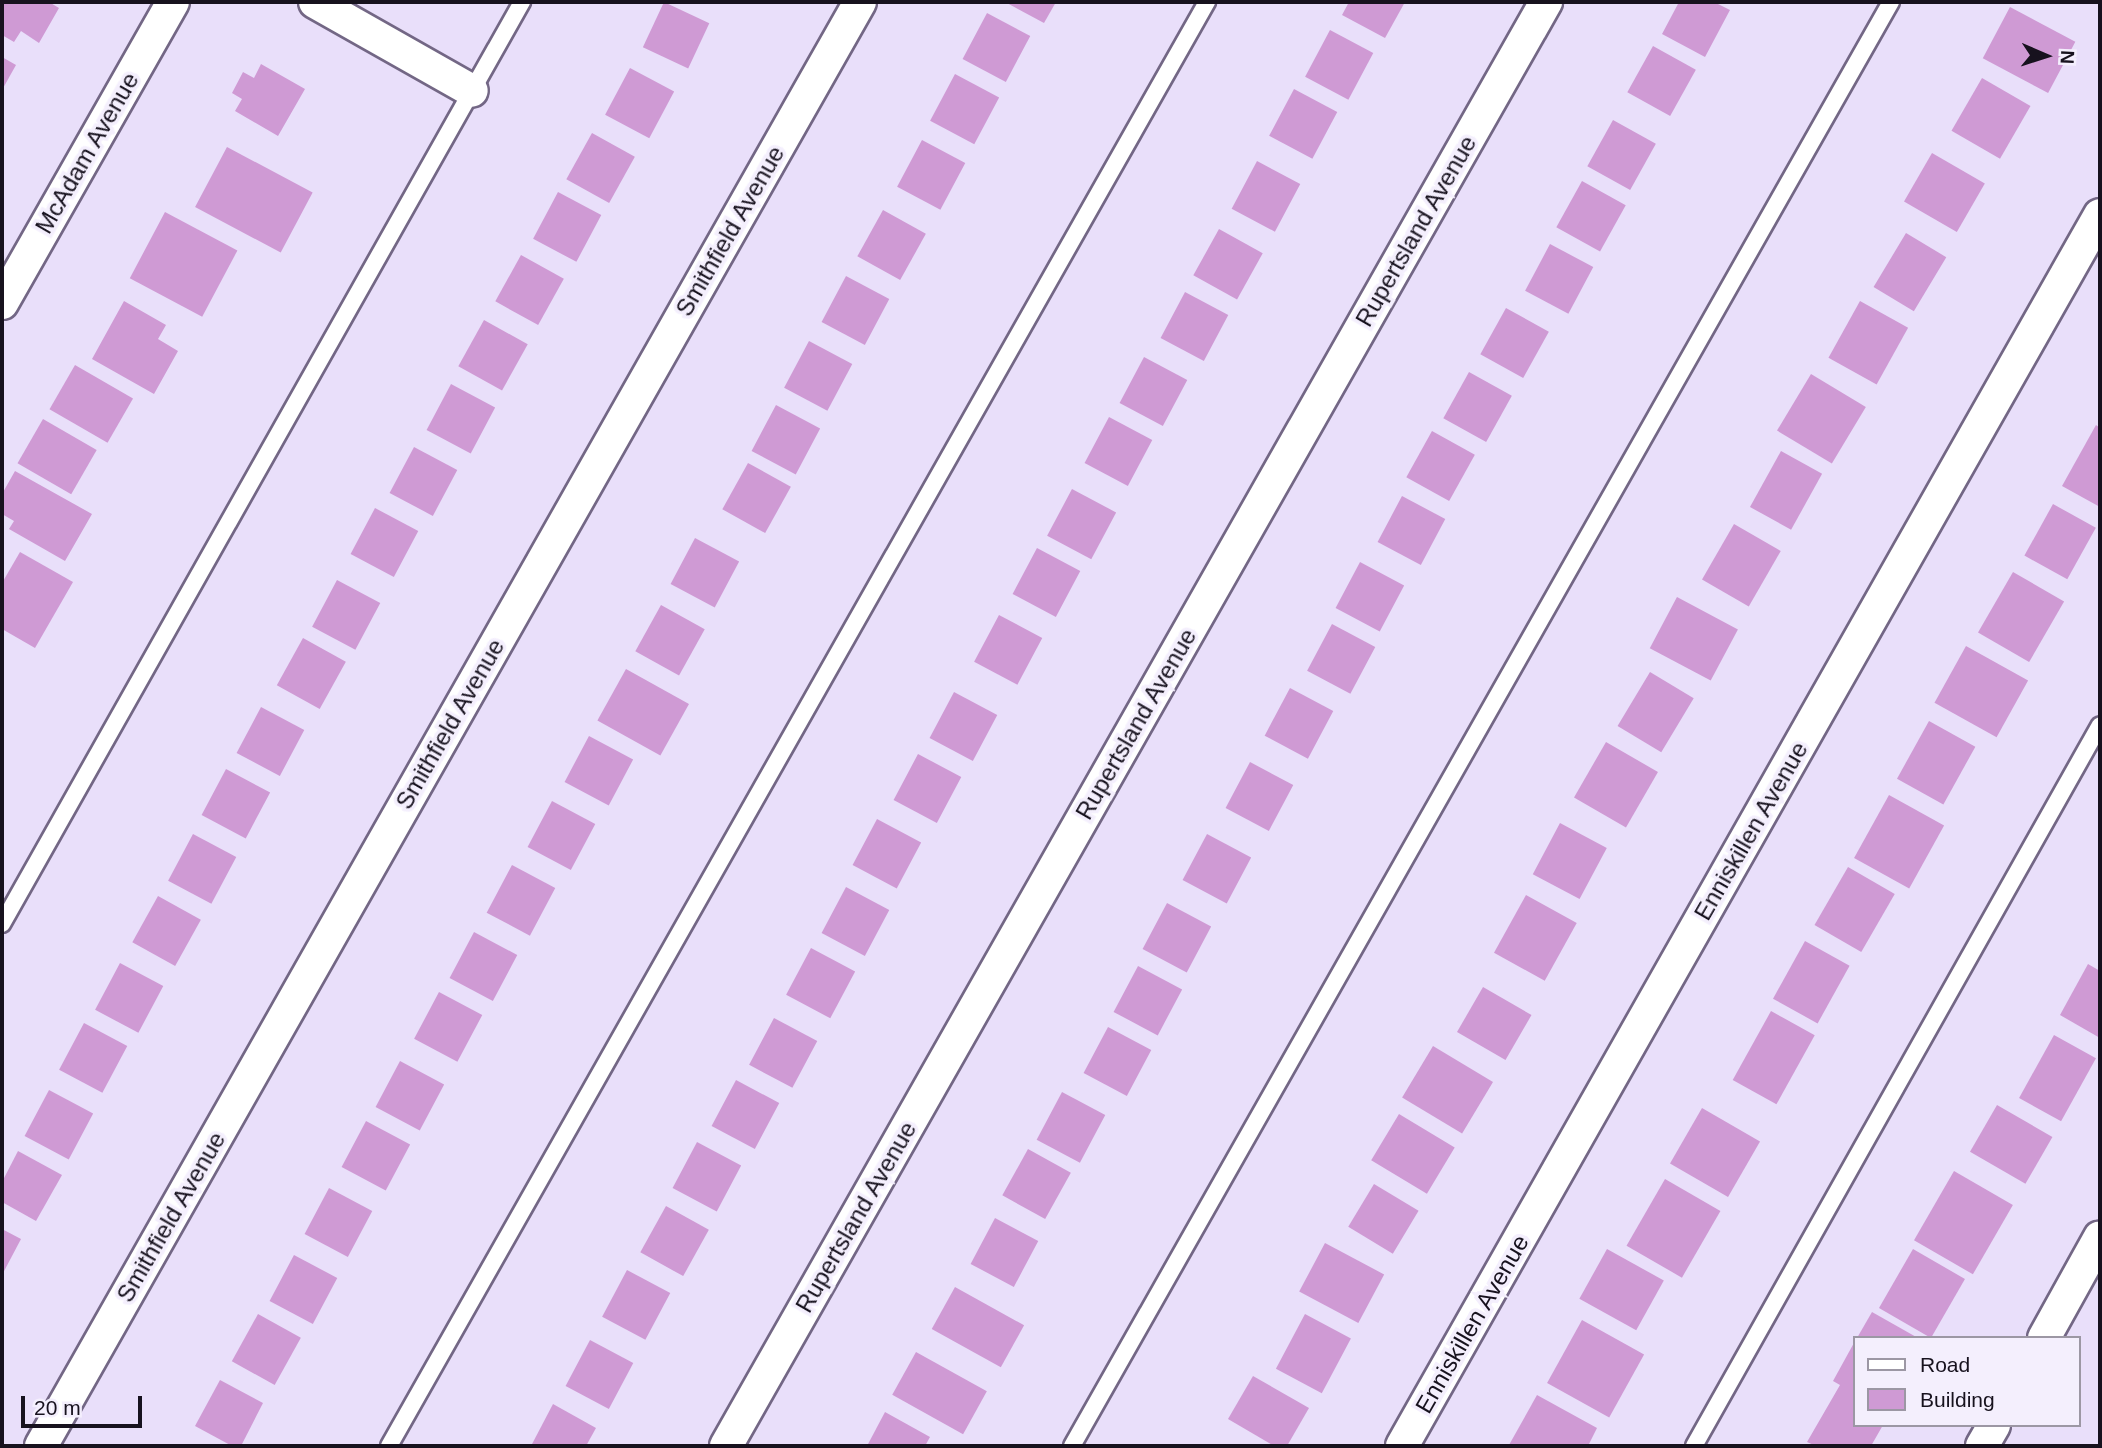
<!DOCTYPE html>
<style>
body{margin:0}
#map{position:relative;width:2102px;height:1448px;overflow:hidden;background:#e9dffa;font-family:Helvetica,sans-serif}
div>[style]{position:absolute}
.building>*{inset:0;background:#cf9ad4;transform-origin:0 0}
.roads{filter:drop-shadow(2px 0 #736785) drop-shadow(-2px 0 #736785) drop-shadow(0 2px #736785) drop-shadow(0 -2px #736785)}
.lane>*{height:16px;margin:-8px;padding:0 8px;transform-origin:8px;border-radius:8px;background:#fff}
.street>*{height:32px;margin:-16px;padding:0 16px;transform-origin:16px;border-radius:16px;background:#fff}
span{translate:-50% -50%;white-space:nowrap;text-align:center;line-height:1.15;-webkit-text-stroke:7px #f4effd;paint-order:stroke}
.street-label{font-size:24px;color:#17121e}
.frame{position:absolute;inset:0;border:4px solid #17121e;pointer-events:none}
.legend{position:absolute;left:1853px;top:1336px;width:228px;height:91px;box-sizing:border-box;background:#f4effd;border:2px solid #9c97a4;margin:0;padding:9px 12px;list-style:none;font-size:21px;color:#17121e}
.legend li{display:flex;align-items:center;gap:14px;height:35px}
.legend b{width:35px;border:2px solid #9c97a4}
.north{position:absolute;left:2011px;top:21px;width:70px;height:70px;-webkit-text-stroke:5px #f4effd;paint-order:stroke;rotate:93deg;font-size:19px;font-weight:700;line-height:28px;text-align:center;color:#17121e}
.north::after{content:'';display:block;margin:auto;width:24px;height:32px;background:#17121e;clip-path:polygon(50% 0,100% 100%,50% 72%,0 100%)}
.scale{position:absolute;left:21px;top:1396px;width:121px;height:32px;box-sizing:border-box;border:4px solid #17121e;border-top:0;padding-left:9px;font-size:21px;line-height:24px;white-space:nowrap;color:#17121e;-webkit-text-stroke:5px #f4effd;paint-order:stroke}
</style>
<div id="map">
<div class="building">
<div style="clip-path:polygon(2px 2px,49px 2px,59px 8px,39px 43px,21px 31px,14px 42px,2px 35px)"></div>
<div style="left:664px;top:2px;width:50px;height:50px;rotate:25deg"></div>
<div style="clip-path:polygon(1005px 2px,1056px 2px,1044px 23px)"></div>
<div style="clip-path:polygon(1349px 2px,1405px 2px,1385px 38px,1342px 15px)"></div>
<div style="clip-path:polygon(1679px 2px,1714px 2px,1730px 10px,1705px 57px,1662px 34px)"></div>
<div style="left:2010px;top:7px;width:74px;height:58px;rotate:28deg"></div>
<div style="left:987px;top:13px;width:49px;height:52px;rotate:28deg"></div>
<div style="left:1330px;top:30px;width:49px;height:53px;rotate:28deg"></div>
<div style="left:1653px;top:46px;width:49px;height:53px;rotate:29deg"></div>
<div style="clip-path:polygon(2px 57px,16px 65px,2px 90px)"></div>
<div style="clip-path:polygon(261px 64px,305px 89px,278px 136px,235px 111px,242px 99px,232px 93px,243px 72px,254px 78px)"></div>
<div style="left:630px;top:68px;width:50px;height:53px;rotate:28deg"></div>
<div style="left:955px;top:74px;width:50px;height:53px;rotate:28deg"></div>
<div style="left:1982px;top:78px;width:56px;height:61px;rotate:30deg"></div>
<div style="left:1294px;top:89px;width:49px;height:53px;rotate:28deg"></div>
<div style="left:1613px;top:120px;width:49px;height:53px;rotate:29deg"></div>
<div style="left:592px;top:133px;width:49px;height:53px;rotate:29deg"></div>
<div style="left:922px;top:140px;width:49px;height:53px;rotate:28deg"></div>
<div style="left:227px;top:147px;width:97px;height:68px;rotate:28deg"></div>
<div style="left:1932px;top:153px;width:61px;height:56px;rotate:30deg"></div>
<div style="left:1257px;top:161px;width:49px;height:54px;rotate:28deg"></div>
<div style="left:1582px;top:181px;width:50px;height:53px;rotate:29deg"></div>
<div style="left:558px;top:192px;width:49px;height:53px;rotate:28deg"></div>
<div style="left:883px;top:210px;width:49px;height:53px;rotate:29deg"></div>
<div style="left:165px;top:212px;width:82px;height:75px;rotate:28deg"></div>
<div style="left:1219px;top:229px;width:50px;height:53px;rotate:29deg"></div>
<div style="left:1906px;top:233px;width:47px;height:63px;rotate:31deg"></div>
<div style="left:1550px;top:244px;width:49px;height:53px;rotate:28deg"></div>
<div style="left:521px;top:255px;width:49px;height:53px;rotate:29deg"></div>
<div style="left:846px;top:276px;width:49px;height:52px;rotate:28deg"></div>
<div style="left:1185px;top:292px;width:49px;height:52px;rotate:28deg"></div>
<div style="clip-path:polygon(124px 301px,166px 325px,158px 339px,178px 351px,154px 394px,92px 359px)"></div>
<div style="left:1860px;top:301px;width:55px;height:65px;rotate:29deg"></div>
<div style="left:1506px;top:308px;width:49px;height:53px;rotate:29deg"></div>
<div style="left:484px;top:320px;width:50px;height:53px;rotate:29deg"></div>
<div style="left:809px;top:341px;width:49px;height:53px;rotate:28deg"></div>
<div style="left:1144px;top:357px;width:49px;height:52px;rotate:28deg"></div>
<div style="left:75px;top:365px;width:67px;height:51px;rotate:30deg"></div>
<div style="left:1469px;top:372px;width:49px;height:53px;rotate:29deg"></div>
<div style="left:1811px;top:374px;width:64px;height:66px;rotate:31deg"></div>
<div style="left:451px;top:384px;width:50px;height:52px;rotate:28deg"></div>
<div style="left:776px;top:405px;width:50px;height:52px;rotate:28deg"></div>
<div style="left:1109px;top:417px;width:49px;height:52px;rotate:28deg"></div>
<div style="left:43px;top:419px;width:62px;height:51px;rotate:30deg"></div>
<div style="clip-path:polygon(2096px 425px,2100px 428px,2100px 507px,2062px 486px)"></div>
<div style="left:1432px;top:431px;width:49px;height:53px;rotate:29deg"></div>
<div style="left:414px;top:447px;width:49px;height:52px;rotate:28deg"></div>
<div style="left:1781px;top:451px;width:47px;height:64px;rotate:29deg"></div>
<div style="left:748px;top:463px;width:49px;height:53px;rotate:29deg"></div>
<div style="clip-path:polygon(15px 471px,92px 514px,65px 561px,9px 529px,14px 521px,2px 514px,2px 494px)"></div>
<div style="left:1072px;top:489px;width:50px;height:53px;rotate:28deg"></div>
<div style="left:1402px;top:496px;width:49px;height:52px;rotate:28deg"></div>
<div style="left:2053px;top:504px;width:49px;height:59px;rotate:29deg"></div>
<div style="left:375px;top:508px;width:49px;height:52px;rotate:28deg"></div>
<div style="left:1734px;top:524px;width:54px;height:64px;rotate:30deg"></div>
<div style="left:695px;top:538px;width:50px;height:52px;rotate:28deg"></div>
<div style="left:1037px;top:548px;width:49px;height:52px;rotate:28deg"></div>
<div style="clip-path:polygon(20px 552px,73px 582px,35px 648px,2px 629px,2px 583px)"></div>
<div style="left:1360px;top:562px;width:50px;height:52px;rotate:28deg"></div>
<div style="left:2013px;top:572px;width:59px;height:70px;rotate:30deg"></div>
<div style="left:337px;top:580px;width:49px;height:53px;rotate:28deg"></div>
<div style="left:1677px;top:597px;width:69px;height:58px;rotate:28deg"></div>
<div style="left:661px;top:605px;width:50px;height:53px;rotate:29deg"></div>
<div style="left:999px;top:615px;width:49px;height:53px;rotate:28deg"></div>
<div style="left:1332px;top:624px;width:49px;height:53px;rotate:28deg"></div>
<div style="left:303px;top:638px;width:49px;height:54px;rotate:29deg"></div>
<div style="left:1966px;top:646px;width:71px;height:65px;rotate:29deg"></div>
<div style="left:626px;top:669px;width:72px;height:59px;rotate:29deg"></div>
<div style="left:1650px;top:672px;width:51px;height:63px;rotate:31deg"></div>
<div style="left:1290px;top:688px;width:49px;height:54px;rotate:28deg"></div>
<div style="left:954px;top:692px;width:49px;height:52px;rotate:28deg"></div>
<div style="left:261px;top:707px;width:49px;height:52px;rotate:28deg"></div>
<div style="left:1929px;top:721px;width:53px;height:66px;rotate:29deg"></div>
<div style="left:589px;top:736px;width:50px;height:52px;rotate:28deg"></div>
<div style="left:1606px;top:742px;width:60px;height:64px;rotate:30deg"></div>
<div style="left:918px;top:754px;width:49px;height:52px;rotate:28deg"></div>
<div style="left:1250px;top:762px;width:49px;height:52px;rotate:28deg"></div>
<div style="left:226px;top:769px;width:50px;height:52px;rotate:28deg"></div>
<div style="left:1889px;top:795px;width:63px;height:72px;rotate:29deg"></div>
<div style="left:552px;top:801px;width:49px;height:52px;rotate:28deg"></div>
<div style="left:877px;top:819px;width:50px;height:52px;rotate:28deg"></div>
<div style="left:1560px;top:823px;width:53px;height:58px;rotate:28deg"></div>
<div style="left:193px;top:834px;width:49px;height:53px;rotate:28deg"></div>
<div style="left:1207px;top:834px;width:50px;height:52px;rotate:28deg"></div>
<div style="left:512px;top:865px;width:49px;height:54px;rotate:28deg"></div>
<div style="left:1848px;top:867px;width:54px;height:67px;rotate:30deg"></div>
<div style="left:846px;top:887px;width:49px;height:52px;rotate:28deg"></div>
<div style="left:1526px;top:895px;width:58px;height:66px;rotate:29deg"></div>
<div style="left:158px;top:896px;width:49px;height:53px;rotate:29deg"></div>
<div style="left:1167px;top:903px;width:50px;height:52px;rotate:28deg"></div>
<div style="left:474px;top:932px;width:49px;height:52px;rotate:28deg"></div>
<div style="left:1805px;top:941px;width:51px;height:66px;rotate:29deg"></div>
<div style="left:811px;top:948px;width:50px;height:53px;rotate:28deg"></div>
<div style="left:120px;top:963px;width:49px;height:53px;rotate:28deg"></div>
<div style="clip-path:polygon(2088px 964px,2100px 971px,2100px 1038px,2060px 1015px)"></div>
<div style="left:1138px;top:966px;width:50px;height:52px;rotate:28deg"></div>
<div style="left:1483px;top:987px;width:56px;height:52px;rotate:30deg"></div>
<div style="left:439px;top:992px;width:49px;height:53px;rotate:28deg"></div>
<div style="left:1771px;top:1011px;width:50px;height:79px;rotate:29deg"></div>
<div style="left:774px;top:1018px;width:49px;height:53px;rotate:28deg"></div>
<div style="left:84px;top:1023px;width:49px;height:53px;rotate:28deg"></div>
<div style="left:1108px;top:1027px;width:49px;height:52px;rotate:28deg"></div>
<div style="left:2054px;top:1035px;width:48px;height:72px;rotate:29deg"></div>
<div style="left:1433px;top:1046px;width:70px;height:60px;rotate:31deg"></div>
<div style="left:400px;top:1061px;width:50px;height:52px;rotate:28deg"></div>
<div style="left:736px;top:1080px;width:49px;height:52px;rotate:28deg"></div>
<div style="left:49px;top:1090px;width:50px;height:52px;rotate:28deg"></div>
<div style="left:1062px;top:1092px;width:49px;height:54px;rotate:28deg"></div>
<div style="left:1997px;top:1105px;width:64px;height:54px;rotate:30deg"></div>
<div style="left:1702px;top:1108px;width:67px;height:64px;rotate:30deg"></div>
<div style="left:1399px;top:1114px;width:65px;height:54px;rotate:31deg"></div>
<div style="left:366px;top:1121px;width:50px;height:52px;rotate:28deg"></div>
<div style="left:697px;top:1142px;width:50px;height:52px;rotate:28deg"></div>
<div style="left:1028px;top:1149px;width:49px;height:53px;rotate:29deg"></div>
<div style="clip-path:polygon(18px 1151px,62px 1175px,36px 1221px,2px 1202px,2px 1182px)"></div>
<div style="left:1954px;top:1171px;width:68px;height:80px;rotate:30deg"></div>
<div style="left:1665px;top:1179px;width:64px;height:77px;rotate:30deg"></div>
<div style="left:1374px;top:1184px;width:52px;height:50px;rotate:31deg"></div>
<div style="left:329px;top:1188px;width:49px;height:52px;rotate:28deg"></div>
<div style="left:666px;top:1206px;width:49px;height:53px;rotate:29deg"></div>
<div style="left:995px;top:1218px;width:49px;height:52px;rotate:28deg"></div>
<div style="clip-path:polygon(2px 1229px,21px 1239px,2px 1275px)"></div>
<div style="left:1325px;top:1243px;width:67px;height:55px;rotate:28deg"></div>
<div style="left:1607px;top:1249px;width:65px;height:57px;rotate:29deg"></div>
<div style="left:1913px;top:1249px;width:60px;height:68px;rotate:30deg"></div>
<div style="left:294px;top:1255px;width:49px;height:52px;rotate:28deg"></div>
<div style="left:627px;top:1270px;width:49px;height:53px;rotate:28deg"></div>
<div style="left:955px;top:1287px;width:79px;height:48px;rotate:29deg"></div>
<div style="clip-path:polygon(1872px 1312px,1918px 1338px,1857px 1338px)"></div>
<div style="left:258px;top:1314px;width:49px;height:54px;rotate:29deg"></div>
<div style="left:1305px;top:1314px;width:52px;height:62px;rotate:28deg"></div>
<div style="left:1582px;top:1320px;width:71px;height:72px;rotate:29deg"></div>
<div style="left:590px;top:1340px;width:49px;height:52px;rotate:28deg"></div>
<div style="clip-path:polygon(1855px 1341px,1855px 1425px,1883px 1425px,1871px 1446px,1816px 1446px,1807px 1442px,1840px 1385px,1833px 1381px)"></div>
<div style="left:916px;top:1352px;width:81px;height:49px;rotate:29deg"></div>
<div style="clip-path:polygon(1253px 1376px,1309px 1408px,1287px 1446px,1274px 1446px,1228px 1419px)"></div>
<div style="clip-path:polygon(220px 1380px,263px 1403px,241px 1446px,232px 1446px,195px 1426px)"></div>
<div style="clip-path:polygon(1537px 1395px,1597px 1428px,1588px 1446px,1509px 1445px)"></div>
<div style="clip-path:polygon(553px 1404px,596px 1428px,586px 1446px,531px 1446px)"></div>
<div style="clip-path:polygon(885px 1412px,930px 1437px,925px 1446px,867px 1446px)"></div>
</div>
<div class="roads">
<div class="lane">
<div style="left:2px;top:924px;width:1059px;rotate:-60.58deg"></div>
<div style="left:389px;top:1446px;width:1660px;rotate:-60.47deg"></div>
<div style="left:1072px;top:1446px;width:1660px;rotate:-60.44deg"></div>
<div style="left:1694px;top:1446px;width:827px;rotate:-60.62deg"></div>
</div>
<div class="street">
<div style="left:315px;top:2px;width:180px;rotate:29.5deg"></div>
<div style="left:2px;top:303px;width:346px;rotate:-60.4deg"></div>
<div style="left:2044px;top:1338px;width:115px;rotate:-61deg"></div>
<div style="left:41px;top:1446px;width:1660px;rotate:-60.44deg"></div>
<div style="left:726px;top:1446px;width:1661px;rotate:-60.41deg"></div>
<div style="left:1402px;top:1446px;width:1415px;rotate:-60.45deg"></div>
<div style="left:1982px;top:1446px;width:24px;rotate:-60deg"></div>
</div>
</div>
<div class="street-label">
<span style="left:87px;top:153px;rotate:-60deg">McAdam Avenue</span>
<span style="left:730px;top:231px;rotate:-60deg">Smithfield Avenue</span>
<span style="left:1416px;top:231px;rotate:-60deg">Rupertsland Avenue</span>
<span style="left:450px;top:724px;rotate:-60deg">Smithfield Avenue</span>
<span style="left:1136px;top:724px;rotate:-60deg">Rupertsland Avenue</span>
<span style="left:1751px;top:831px;rotate:-60deg">Enniskillen Avenue</span>
<span style="left:171px;top:1217px;rotate:-60deg">Smithfield Avenue</span>
<span style="left:856px;top:1217px;rotate:-60deg">Rupertsland Avenue</span>
<span style="left:1472px;top:1324px;rotate:-60deg">Enniskillen Avenue</span>
</div>
<div class="frame"></div>
<ul class="legend">
<li><b style="height:9px;background:#fff"></b>Road</li>
<li><b style="height:19px;background:#cf9ad4"></b>Building</li>
</ul>
<div class="north">N</div>
<div class="scale">20 m</div>
</div>
